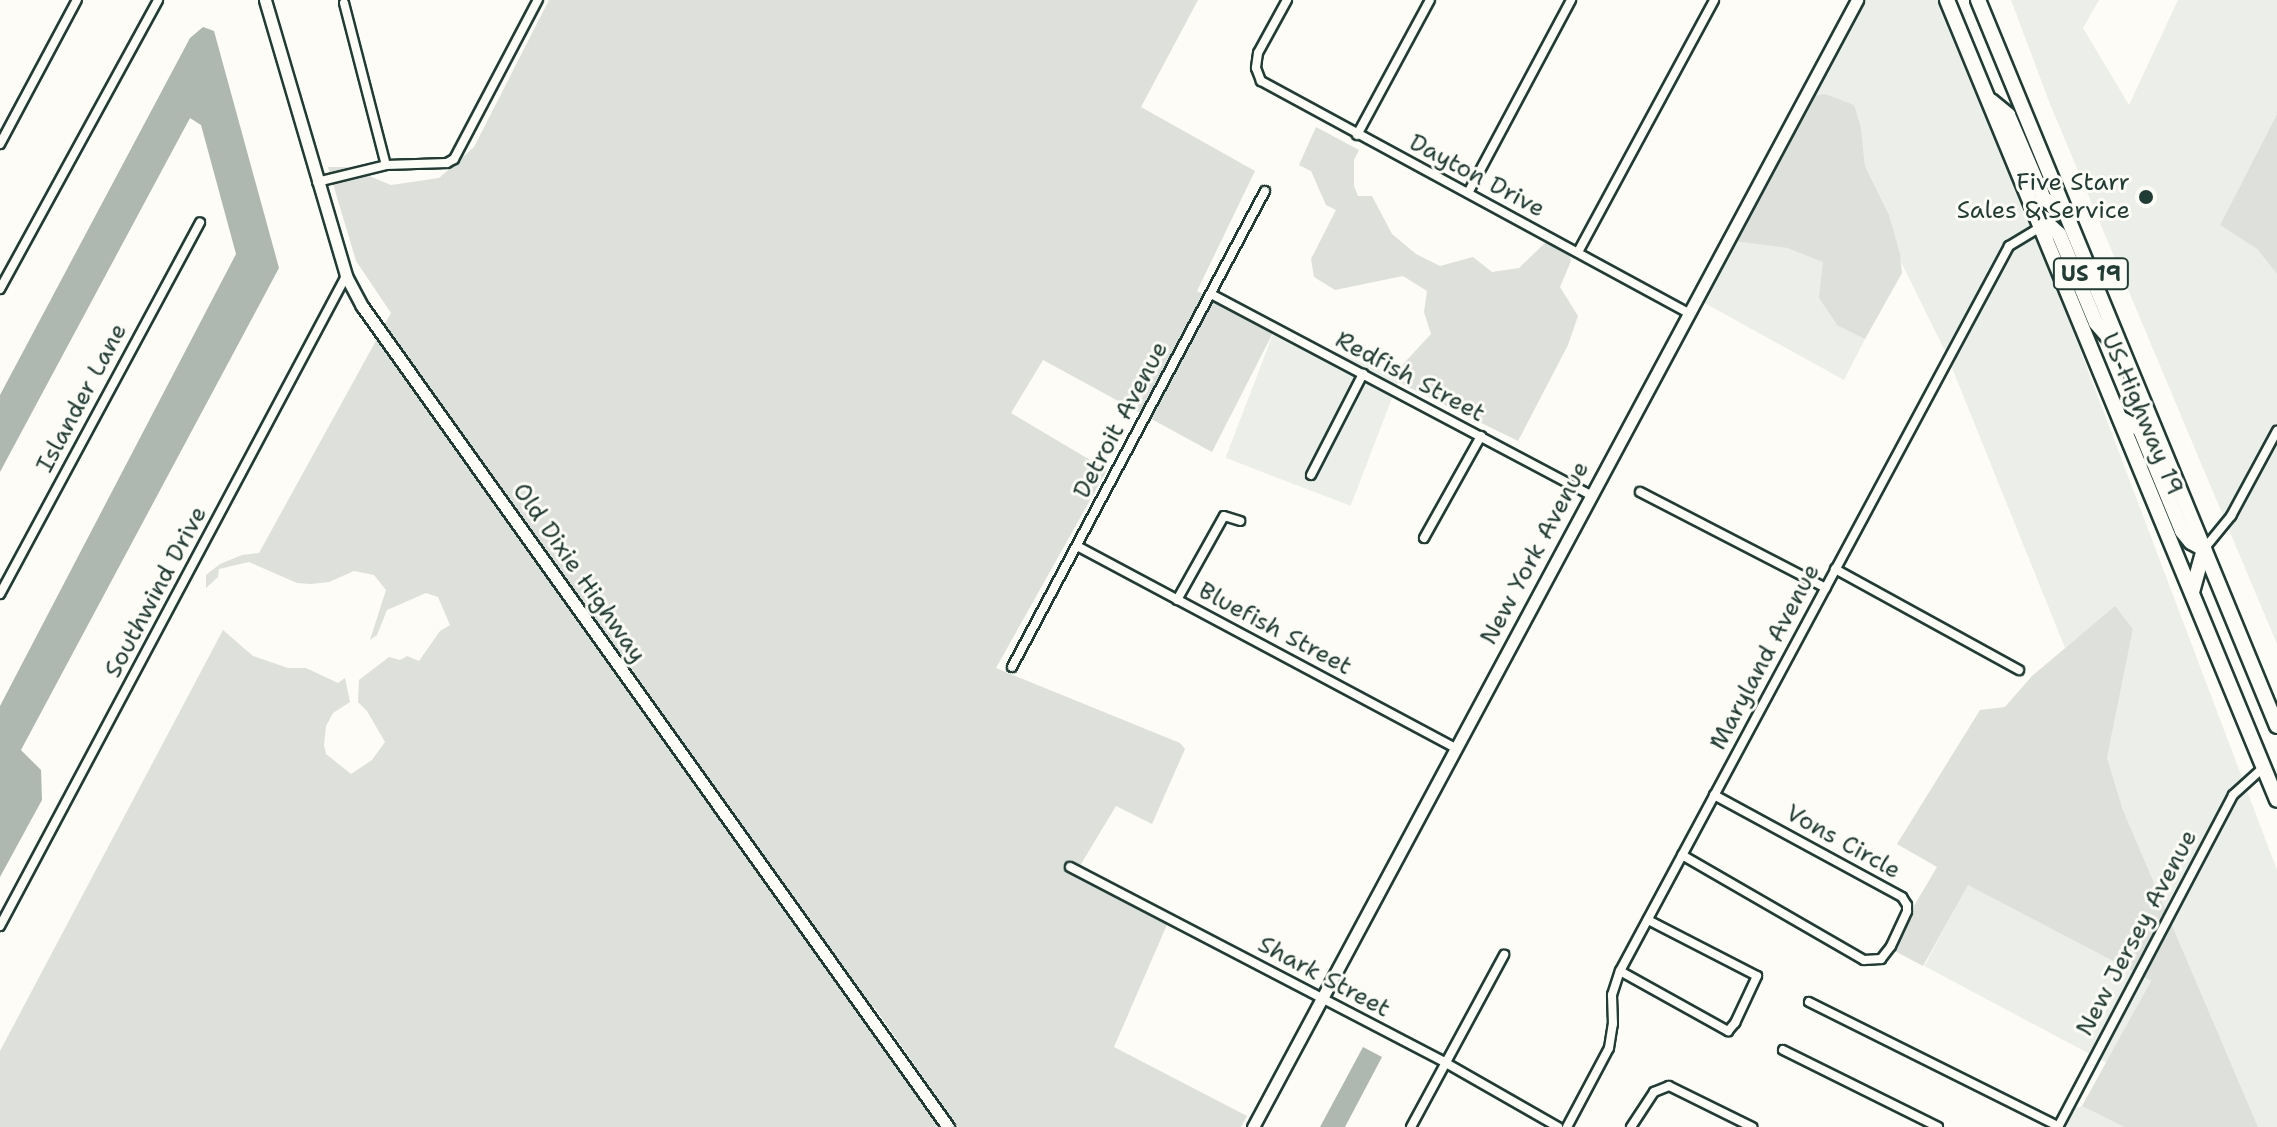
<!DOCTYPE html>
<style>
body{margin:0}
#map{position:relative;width:2277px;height:1127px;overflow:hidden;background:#fdfcf7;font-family:"Shantell Sans",sans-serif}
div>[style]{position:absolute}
.built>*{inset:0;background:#eceee9;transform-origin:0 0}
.green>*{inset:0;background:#dde0db}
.water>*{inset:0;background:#aeb8b1}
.roads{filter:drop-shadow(2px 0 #1f3d34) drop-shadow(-2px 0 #1f3d34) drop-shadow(0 2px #1f3d34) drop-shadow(0 -2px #1f3d34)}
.street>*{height:8px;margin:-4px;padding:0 4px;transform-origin:4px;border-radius:4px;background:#fdfcf7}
.secondary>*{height:11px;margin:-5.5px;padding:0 5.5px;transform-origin:5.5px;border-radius:5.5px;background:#fdfcf7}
.highway>*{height:14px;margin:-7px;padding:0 7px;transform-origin:7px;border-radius:7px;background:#fdfcf7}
.dots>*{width:22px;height:22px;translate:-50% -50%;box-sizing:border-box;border:4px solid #fdfcf7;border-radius:50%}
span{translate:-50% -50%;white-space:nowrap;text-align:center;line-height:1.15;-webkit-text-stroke:6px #fdfcf7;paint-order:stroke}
.shield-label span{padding:2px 6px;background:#fdfcf7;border:2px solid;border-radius:6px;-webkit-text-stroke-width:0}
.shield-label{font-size:22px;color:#1f3d34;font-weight:700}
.street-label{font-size:24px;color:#1f3d34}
.poi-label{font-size:24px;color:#1f3d34}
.right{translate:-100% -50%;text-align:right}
</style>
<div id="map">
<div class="built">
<div style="clip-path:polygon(1864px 0,1942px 0,2019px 188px,2277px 870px,2277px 1127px,2258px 1127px,2123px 810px,2107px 758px,2133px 629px,2115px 607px,2065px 648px,1946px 353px,1901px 262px,1889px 215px,1865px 166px,1861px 127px,1734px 241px,1787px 248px,1824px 262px,1838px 326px,1865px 339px,1844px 380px,1701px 301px)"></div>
<div style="clip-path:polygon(2011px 0,2099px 0,2083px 28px,2129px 105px,2178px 0,2277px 0,2277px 114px,2220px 225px,2257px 249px,2277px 274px,2277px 644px,2050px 104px)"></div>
<div style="left:1275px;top:329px;width:134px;height:138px;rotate:21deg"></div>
<div style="left:1968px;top:884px;width:207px;height:93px;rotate:28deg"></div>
<div style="clip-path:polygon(2082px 1106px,2124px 1127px,2059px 1127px,2066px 1112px)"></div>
</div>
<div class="green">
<div style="clip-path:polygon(549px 0,1198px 0,1141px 107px,1255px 171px,1197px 291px,1275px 329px,1212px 452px,1043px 360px,1011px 413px,1107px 470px,996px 668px,1180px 743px,1185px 749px,1152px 824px,1116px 806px,1075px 874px,1169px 920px,1114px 1047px,1247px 1116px,1241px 1127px,958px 1127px,874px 1007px,870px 1010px,383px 327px,391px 313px,356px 261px,328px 167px,347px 167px,391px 185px,439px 178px,474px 147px)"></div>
<div style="clip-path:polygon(1825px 94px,1854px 105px,1861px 128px,1865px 166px,1889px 215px,1900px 254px,1902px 273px,1865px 339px,1838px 326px,1819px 298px,1823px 262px,1787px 248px,1733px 241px,1812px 96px)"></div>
<div style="clip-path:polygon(2277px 114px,2277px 274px,2257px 249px,2220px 225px)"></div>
<div style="clip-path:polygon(1316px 127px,1359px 150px,1354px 160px,1354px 186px,1358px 196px,1372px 196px,1392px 234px,1416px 254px,1440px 266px,1473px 257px,1492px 272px,1519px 268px,1545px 243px,1567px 244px,1571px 261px,1560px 287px,1578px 316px,1568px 345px,1518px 441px,1398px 382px,1400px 378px,1393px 375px,1431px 334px,1424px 312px,1427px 291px,1403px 276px,1335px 290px,1314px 277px,1311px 259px,1336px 210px,1326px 205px,1311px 171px,1299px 165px)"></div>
<div style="clip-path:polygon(378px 337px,598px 647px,941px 1127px,0 1127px,0 1051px,223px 630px,253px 656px,288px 668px,306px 668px,338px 683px,345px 678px,350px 702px,333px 713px,326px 726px,324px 745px,326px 754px,351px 774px,372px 760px,385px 742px,367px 711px,358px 702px,359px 680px,389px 657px,400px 660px,407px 656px,419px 661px,440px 631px,450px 625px,438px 597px,426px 593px,387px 610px,377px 635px,370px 640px,386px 590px,374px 575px,354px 571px,329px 582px,311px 584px,297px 583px,249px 562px,219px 569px,218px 577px,206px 588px,206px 575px,220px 564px,242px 555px,259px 553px)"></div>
<div style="clip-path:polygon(2115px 606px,2133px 629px,2107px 758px,2123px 810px,2258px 1127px,2124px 1127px,2082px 1106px,2151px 981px,1968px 885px,1923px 966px,1889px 948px,1937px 867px,1897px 844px,1980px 710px,2005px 707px,2032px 676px)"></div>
</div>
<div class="water">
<div style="clip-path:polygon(203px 27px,214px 31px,279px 268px,21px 750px,41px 770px,42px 800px,0 877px,0 706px,236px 254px,201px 125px,190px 118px,0 472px,0 395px,190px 38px)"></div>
<div style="clip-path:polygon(1363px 1047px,1382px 1057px,1345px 1127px,1320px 1127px)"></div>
</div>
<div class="roads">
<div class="street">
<div style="left:1287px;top:0;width:60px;rotate:118.7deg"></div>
<div style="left:1258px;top:53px;width:15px;rotate:98deg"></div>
<div style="left:1256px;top:68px;width:14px;rotate:69deg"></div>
<div style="left:1261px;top:81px;width:485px;rotate:28.5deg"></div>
<div style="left:344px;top:3px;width:167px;rotate:75.5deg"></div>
<div style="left:1357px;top:135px;width:153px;rotate:-61.6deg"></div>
<div style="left:0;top:144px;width:163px;rotate:-61.9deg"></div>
<div style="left:317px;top:182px;width:71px;rotate:-13.8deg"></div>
<div style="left:386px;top:165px;width:61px;rotate:-1.9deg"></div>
<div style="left:447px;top:163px;width:8px;rotate:-30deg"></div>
<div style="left:454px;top:159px;width:180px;rotate:-62.2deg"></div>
<div style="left:1468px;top:193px;width:219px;rotate:-61.9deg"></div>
<div style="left:1578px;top:252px;width:286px;rotate:-61.6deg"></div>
<div style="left:0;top:289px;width:329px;rotate:-61.3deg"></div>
<div style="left:1211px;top:294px;width:430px;rotate:27.9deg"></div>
<div style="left:1311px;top:475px;width:114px;rotate:-62.8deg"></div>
<div style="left:1640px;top:492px;width:209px;rotate:27.3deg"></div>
<div style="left:1424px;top:538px;width:117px;rotate:-60.8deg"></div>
<div style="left:1077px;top:546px;width:429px;rotate:28.1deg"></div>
<div style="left:2204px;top:549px;width:43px;rotate:-50.7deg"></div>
<div style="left:2231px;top:516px;width:97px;rotate:-61.6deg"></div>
<div style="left:1835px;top:569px;width:210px;rotate:28.8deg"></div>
<div style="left:0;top:594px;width:422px;rotate:-61.7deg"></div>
<div style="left:1177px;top:600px;width:96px;rotate:-60.8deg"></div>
<div style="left:1224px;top:516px;width:17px;rotate:17deg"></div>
<div style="left:1012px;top:667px;width:539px;rotate:-62.01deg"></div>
<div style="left:1682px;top:855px;width:210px;rotate:30deg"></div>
<div style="left:1864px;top:960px;width:17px;rotate:-3deg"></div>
<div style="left:1881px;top:959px;width:16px;rotate:-52deg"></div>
<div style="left:1891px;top:946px;width:38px;rotate:-65deg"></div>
<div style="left:1907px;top:911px;width:6px;rotate:-90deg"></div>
<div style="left:1907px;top:905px;width:9px;rotate:-122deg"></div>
<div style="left:1902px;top:897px;width:214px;rotate:-151.5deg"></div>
<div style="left:1070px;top:867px;width:424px;rotate:27.5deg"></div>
<div style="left:1446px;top:1063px;width:129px;rotate:29.7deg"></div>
<div style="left:0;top:926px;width:736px;rotate:-61.97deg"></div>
<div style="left:1620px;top:971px;width:124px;rotate:29.1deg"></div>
<div style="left:1728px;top:1031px;width:11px;rotate:-49deg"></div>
<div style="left:1735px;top:1023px;width:52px;rotate:-64.9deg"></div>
<div style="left:1757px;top:976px;width:123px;rotate:-152.8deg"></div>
<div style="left:1809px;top:1002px;width:278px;rotate:26.5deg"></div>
<div style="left:1783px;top:1050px;width:173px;rotate:26.4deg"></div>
<div style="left:1411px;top:1127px;width:196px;rotate:-61.6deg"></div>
<div style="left:1567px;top:1127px;width:89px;rotate:-62deg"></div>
<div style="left:1609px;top:1048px;width:24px;rotate:-81deg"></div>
<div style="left:1613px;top:1024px;width:29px;rotate:-92deg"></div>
<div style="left:1612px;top:995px;width:25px;rotate:-72deg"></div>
<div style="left:1620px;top:971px;width:823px;rotate:-61.78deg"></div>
<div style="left:2009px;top:246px;width:37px;rotate:-31deg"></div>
<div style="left:1631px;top:1127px;width:42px;rotate:-56.7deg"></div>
<div style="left:1654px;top:1092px;width:16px;rotate:-22deg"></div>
<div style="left:1669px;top:1086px;width:93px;rotate:26.3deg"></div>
<div style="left:2058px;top:1127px;width:375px;rotate:-62.2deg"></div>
<div style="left:2233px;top:795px;width:42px;rotate:-42.1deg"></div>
</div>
<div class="secondary">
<div style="left:265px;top:0;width:288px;rotate:73.6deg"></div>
<div style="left:346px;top:276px;width:34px;rotate:62deg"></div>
<div style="left:362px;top:306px;width:1009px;rotate:54.48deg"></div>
<div style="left:1253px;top:1127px;width:1279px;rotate:-61.81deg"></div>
</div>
<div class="highway">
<div style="left:1947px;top:0;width:865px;rotate:67.58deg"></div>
<div style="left:1978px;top:0;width:785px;rotate:67.62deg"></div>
<div style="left:1991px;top:101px;width:22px;rotate:39deg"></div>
<div style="left:2008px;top:115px;width:91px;rotate:66.8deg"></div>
<div style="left:2044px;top:199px;width:24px;rotate:30deg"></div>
<div style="left:2041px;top:227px;width:9px;rotate:-6deg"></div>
<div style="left:2050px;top:226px;width:12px;rotate:42deg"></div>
<div style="left:2059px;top:234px;width:96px;rotate:67.4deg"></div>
<div style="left:2096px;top:323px;width:30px;rotate:49deg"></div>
<div style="left:2120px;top:418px;width:23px;rotate:29deg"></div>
<div style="left:2140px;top:429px;width:110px;rotate:67.6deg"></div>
<div style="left:2182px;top:531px;width:14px;rotate:51deg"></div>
<div style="left:2191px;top:542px;width:15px;rotate:28deg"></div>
<div style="left:2192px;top:592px;width:45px;rotate:-74.4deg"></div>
</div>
</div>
<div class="dots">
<div style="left:2146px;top:197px;background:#1f3d34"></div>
</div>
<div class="shield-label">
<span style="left:2091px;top:274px">US 19</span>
</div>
<div class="street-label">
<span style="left:1477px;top:176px;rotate:28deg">Dayton Drive</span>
<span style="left:1410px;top:377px;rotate:28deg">Redfish Street</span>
<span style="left:82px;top:398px;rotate:-62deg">Islander Lane</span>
<span style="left:2142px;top:414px;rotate:67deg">US Highway 19</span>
<span style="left:1121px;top:420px;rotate:-62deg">Detroit Avenue</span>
<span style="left:1535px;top:553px;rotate:-62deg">New York Avenue</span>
<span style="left:579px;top:573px;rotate:55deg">Old Dixie Highway</span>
<span style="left:156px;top:592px;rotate:-62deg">Southwind Drive</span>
<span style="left:1275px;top:629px;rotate:28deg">Bluefish Street</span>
<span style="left:1765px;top:657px;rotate:-62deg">Maryland Avenue</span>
<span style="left:1843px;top:842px;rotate:29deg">Vons Circle</span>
<span style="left:2137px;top:933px;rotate:-62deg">New Jersey Avenue</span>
<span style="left:1324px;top:977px;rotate:28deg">Shark Street</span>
</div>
<div class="poi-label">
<span class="right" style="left:2130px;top:197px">Five Starr<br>Sales &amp; Service</span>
</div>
</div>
